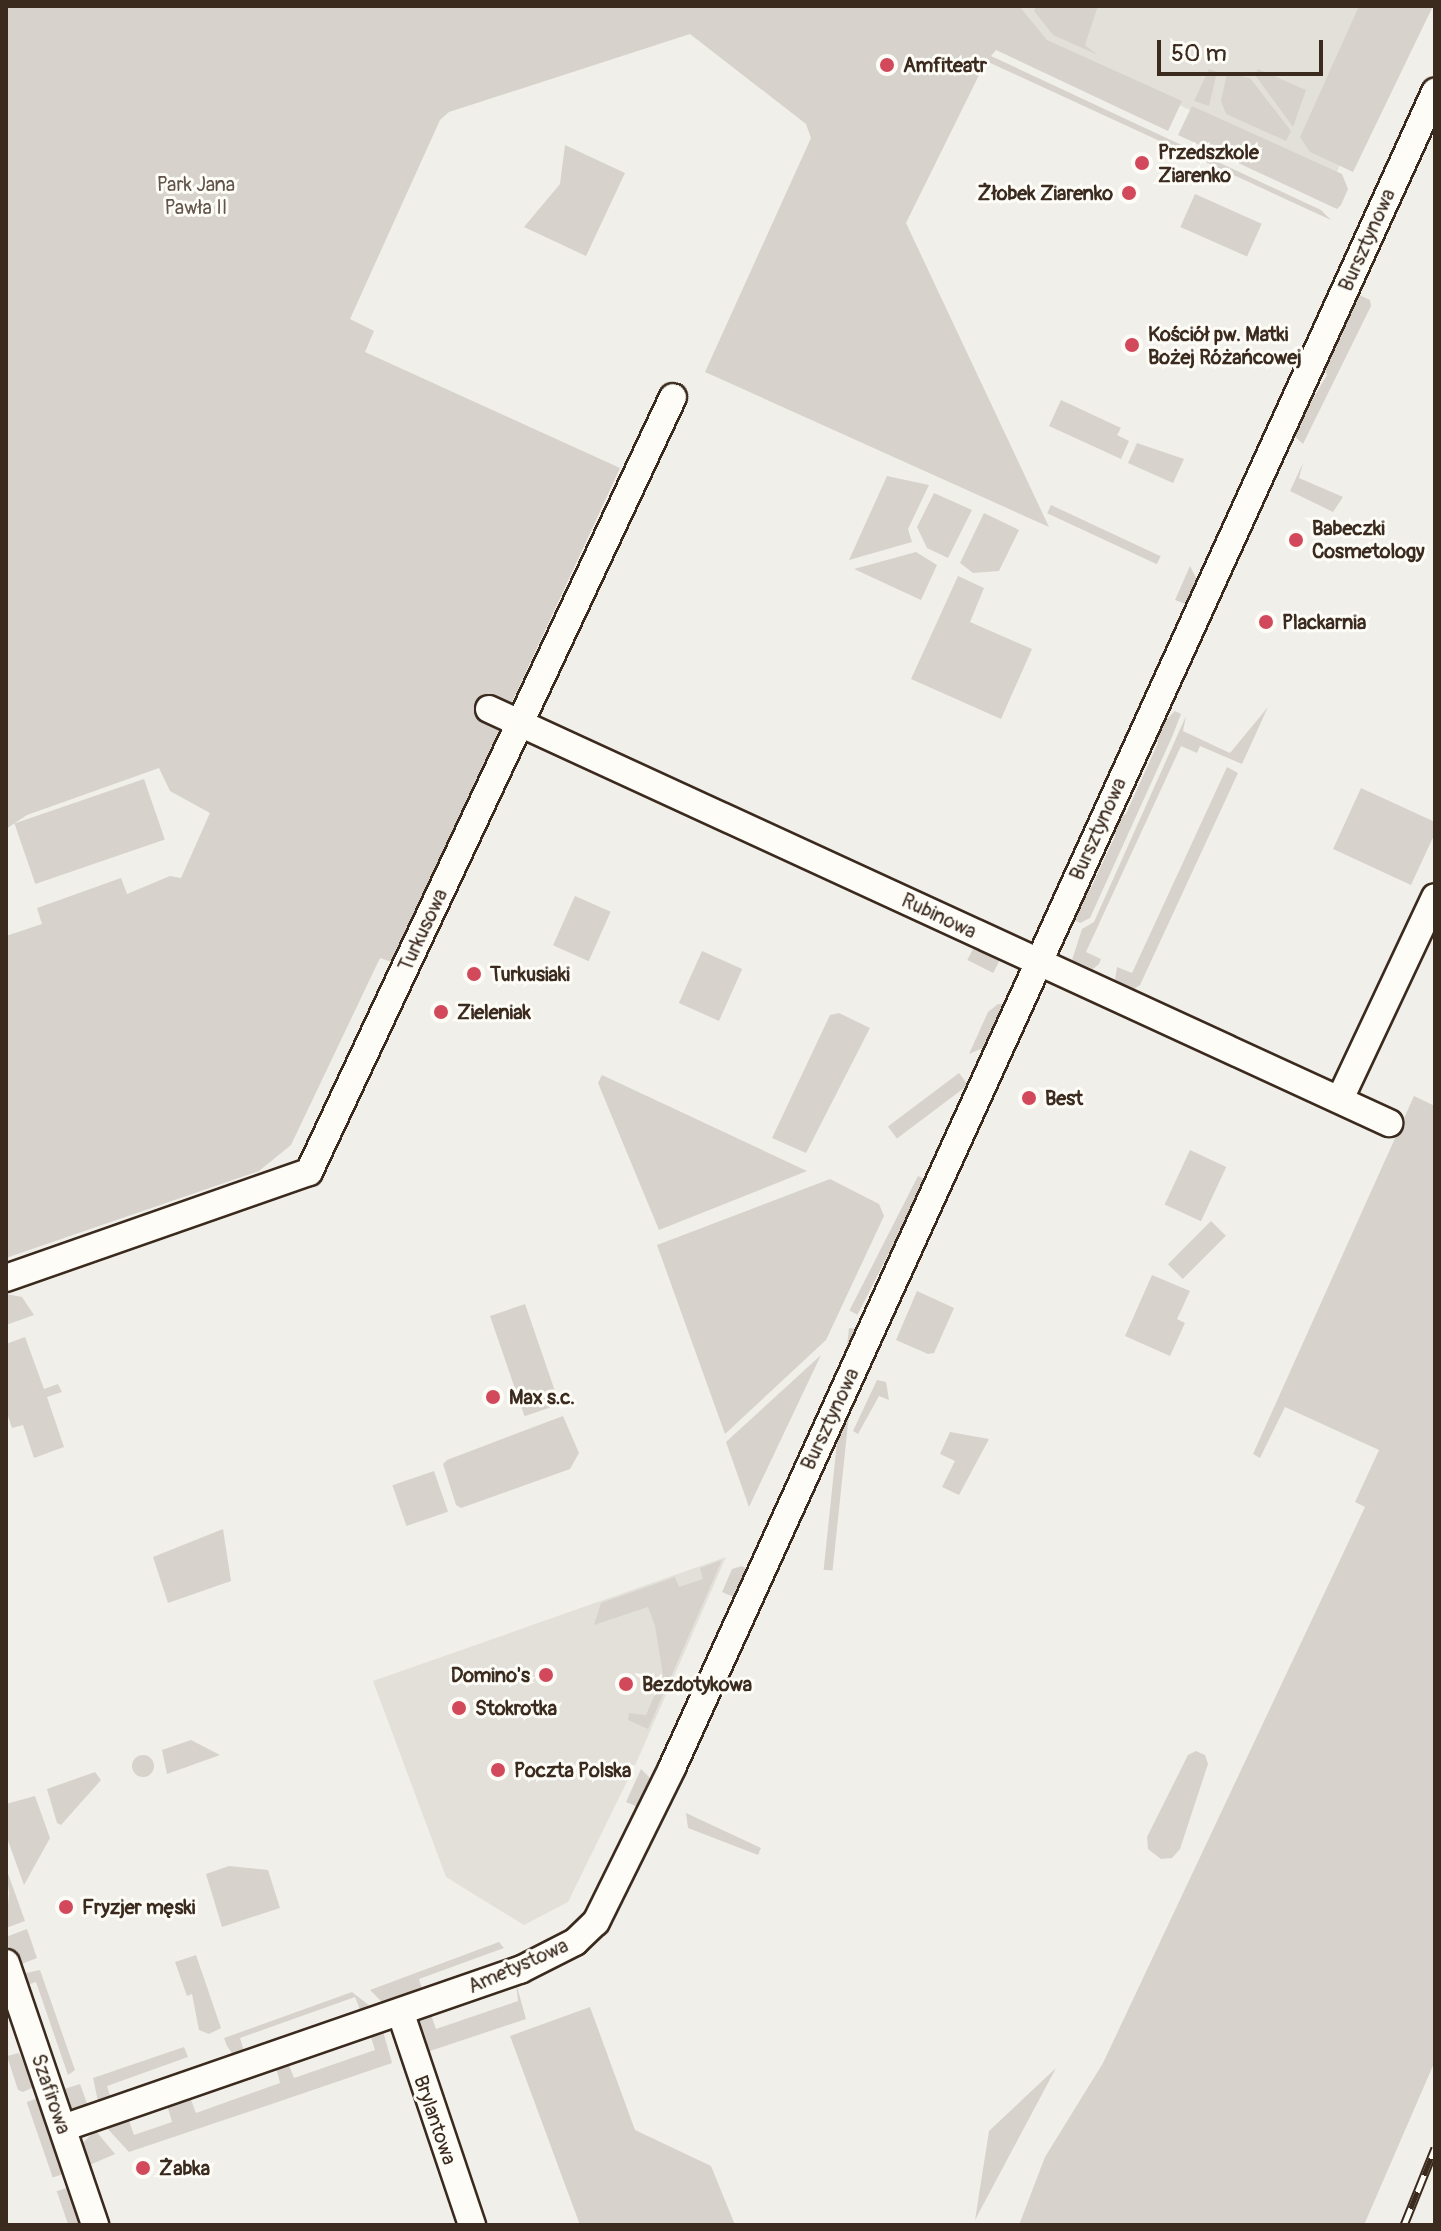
<!DOCTYPE html>
<meta charset="utf-8">
<style>
body{margin:0}
#map{position:relative;width:1441px;height:2231px;overflow:hidden;background:#f1efea;font-family:Pangolin,sans-serif}
div>[style]{position:absolute}
.built>*{inset:0;background:#e3e0da}
.green>*{inset:0;background:#d7d2cc;transform-origin:0 0}
.round{border-radius:50%}
.roads{filter:drop-shadow(2px 0 #3b2a1e) drop-shadow(-2px 0 #3b2a1e) drop-shadow(0 2px #3b2a1e) drop-shadow(0 -2px #3b2a1e)}
.minor>*{height:26px;margin:-13px;padding:0 13px;transform-origin:13px;border-radius:13px;background:#fdfcf7}
.rail>*{height:9px;margin-top:-4.5px;transform-origin:0;background:repeating-linear-gradient(90deg,#fdfcf7 0 18px,#3b2a1e 0 36px);box-sizing:border-box;border-block:2px solid #3b2a1e}
.dots>*{width:22px;height:22px;translate:-50% -50%;box-sizing:border-box;border:4px solid #fdfcf7;border-radius:50%}
span{translate:-50% -50%;white-space:nowrap;text-align:center;line-height:1.15;-webkit-text-stroke:6px #fdfcf7;paint-order:stroke}
.poi-label{font-size:20px;color:#3b2a1e;font-weight:700}
.left{translate:0 -50%;text-align:left}
.right{translate:-100% -50%;text-align:right}
.park-label{font-size:20px;color:#62544a}
.street-label{font-size:20px;color:#3b2a1e}
.frame{position:absolute;inset:0;border:8px solid #3b2a1e;pointer-events:none}
.scale{position:absolute;left:1157px;top:40px;width:166px;height:36px;box-sizing:border-box;border:4px solid #3b2a1e;border-top:0;padding-left:10px;font-size:24px;line-height:28px;white-space:nowrap;color:#3b2a1e;-webkit-text-stroke:6px #fdfcf7;paint-order:stroke}
</style>
<div id="map">
<div class="built">
<div style="clip-path:polygon(1015px 6px,1412px 6px,1335px 176px,1014px 30px)"></div>
<div style="clip-path:polygon(726px 1557px,637px 1761px,568px 1902px,524px 1925px,446px 1877px,373px 1681px)"></div>
</div>
<div class="green">
<div style="clip-path:polygon(6px 6px,1019px 6px,1047px 40px,1182px 101px,1168px 131px,996px 50px,991px 56px,1321px 210px,1331px 220px,986px 61px,906px 223px,1049px 527px,705px 372px,811px 138px,806px 124px,690px 34px,449px 112px,440px 120px,350px 319px,374px 331px,365px 352px,620px 468px,392px 962px,380px 958px,291px 1145px,259px 1171px,6px 1258px,6px 936px,42px 924px,37px 908px,121px 878px,127px 894px,170px 876px,181px 878px,210px 813px,170px 791px,159px 768px,27px 815px,6px 829px)"></div>
<div style="clip-path:polygon(1036px 6px,1098px 6px,1085px 45px,1098px 55px,1053px 35px,1034px 11px)"></div>
<div style="clip-path:polygon(1359px 6px,1433px 6px,1353px 172px,1310px 152px,1300px 137px)"></div>
<div style="clip-path:polygon(1209px 69px,1217px 72px,1209px 106px,1194px 101px)"></div>
<div style="clip-path:polygon(1258px 69px,1306px 90px,1293px 127px,1255px 75px)"></div>
<div style="clip-path:polygon(1227px 73px,1250px 78px,1291px 131px,1286px 141px,1226px 114px,1221px 101px)"></div>
<div style="clip-path:polygon(1192px 106px,1342px 174px,1348px 189px,1341px 205px,1337px 209px,1178px 135px)"></div>
<div style="clip-path:polygon(565px 145px,625px 173px,586px 256px,524px 227px,560px 184px)"></div>
<div style="left:1195px;top:194px;width:73px;height:36px;rotate:24deg"></div>
<div style="clip-path:polygon(1355px 293px,1370px 300px,1371px 306px,1303px 444px,1292px 434px,1327px 375px,1322px 365px)"></div>
<div style="clip-path:polygon(1061px 400px,1121px 428px,1117px 435px,1129px 441px,1121px 459px,1049px 426px)"></div>
<div style="clip-path:polygon(1137px 443px,1184px 459px,1173px 483px,1128px 463px)"></div>
<div style="clip-path:polygon(1303px 463px,1299px 478px,1343px 497px,1333px 512px,1290px 491px)"></div>
<div style="clip-path:polygon(887px 476px,929px 485px,908px 529px,912px 542px,849px 560px)"></div>
<div style="clip-path:polygon(934px 493px,972px 510px,948px 558px,927px 548px,917px 527px)"></div>
<div style="left:1051px;top:505px;width:121px;height:9px;rotate:25deg"></div>
<div style="clip-path:polygon(984px 513px,1019px 530px,999px 571px,973px 573px,960px 563px)"></div>
<div style="clip-path:polygon(916px 552px,937px 565px,921px 600px,854px 569px)"></div>
<div style="clip-path:polygon(1190px 566px,1198px 582px,1188px 605px,1175px 600px)"></div>
<div style="clip-path:polygon(958px 576px,984px 588px,970px 622px,1032px 649px,1001px 719px,911px 679px)"></div>
<div style="clip-path:polygon(1268px 707px,1242px 764px,1200px 746px,1197px 753px,1181px 746px,1086px 952px,1101px 959px,1099px 964px,1093px 969px,1072px 960px,1082px 929px,1094px 922px,1186px 716px,1183px 731px,1230px 753px)"></div>
<div style="clip-path:polygon(1175px 711px,1181px 714px,1172px 737px,1090px 918px,1080px 923px,1068px 917px,1078px 895px,1090px 890px,1115px 836px,1114px 818px,1126px 814px,1158px 743px,1154px 732px)"></div>
<div style="clip-path:polygon(1227px 767px,1238px 773px,1140px 985px,1134px 989px,1115px 980px,1117px 967px,1132px 973px)"></div>
<div style="left:144px;top:779px;width:64px;height:137px;rotate:71deg"></div>
<div style="clip-path:polygon(1361px 788px,1435px 822px,1435px 833px,1411px 885px,1333px 849px)"></div>
<div style="left:575px;top:896px;width:39px;height:54px;rotate:24deg"></div>
<div style="left:976px;top:943px;width:29px;height:19px;rotate:27deg"></div>
<div style="left:702px;top:951px;width:44px;height:57px;rotate:24deg"></div>
<div style="clip-path:polygon(998px 1004px,1004px 1004px,985px 1047px,969px 1054px,988px 1012px)"></div>
<div style="clip-path:polygon(839px 1013px,870px 1028px,806px 1153px,772px 1138px,830px 1015px)"></div>
<div style="left:959px;top:1073px;width:15px;height:89px;rotate:53deg"></div>
<div style="clip-path:polygon(602px 1075px,807px 1171px,659px 1230px,598px 1083px)"></div>
<div style="clip-path:polygon(1414px 1096px,1435px 1106px,1435px 2061px,1364px 2225px,1019px 2225px,1045px 2157px,1103px 2063px,1365px 1507px,1355px 1502px,1379px 1450px,1285px 1407px,1260px 1458px,1253px 1454px)"></div>
<div style="left:1190px;top:1150px;width:40px;height:60px;rotate:25deg"></div>
<div style="left:918px;top:1176px;width:9px;height:151px;rotate:27deg"></div>
<div style="clip-path:polygon(830px 1179px,879px 1204px,884px 1216px,826px 1340px,725px 1434px,657px 1245px)"></div>
<div style="left:1211px;top:1221px;width:21px;height:61px;rotate:45deg"></div>
<div style="clip-path:polygon(1152px 1275px,1190px 1291px,1177px 1319px,1185px 1323px,1170px 1356px,1125px 1336px)"></div>
<div style="clip-path:polygon(917px 1291px,954px 1308px,934px 1353px,928px 1354px,896px 1340px)"></div>
<div style="clip-path:polygon(6px 1294px,22px 1297px,34px 1315px,6px 1325px)"></div>
<div style="left:525px;top:1304px;width:106px;height:37px;rotate:71deg"></div>
<div style="left:849px;top:1328px;width:9px;height:243px;rotate:6deg"></div>
<div style="clip-path:polygon(25px 1337px,44px 1389px,58px 1384px,62px 1392px,47px 1397px,64px 1447px,34px 1458px,23px 1425px,12px 1428px,6px 1410px,6px 1344px)"></div>
<div style="clip-path:polygon(821px 1355px,749px 1507px,726px 1442px)"></div>
<div style="clip-path:polygon(877px 1380px,886px 1382px,889px 1400px,879px 1396px,858px 1434px,853px 1431px)"></div>
<div style="clip-path:polygon(563px 1416px,579px 1453px,570px 1469px,461px 1508px,456px 1505px,443px 1464px,447px 1460px)"></div>
<div style="clip-path:polygon(950px 1432px,989px 1439px,959px 1495px,942px 1487px,955px 1461px,940px 1454px)"></div>
<div style="left:434px;top:1471px;width:43px;height:44px;rotate:71deg"></div>
<div style="clip-path:polygon(223px 1529px,231px 1581px,168px 1603px,153px 1557px)"></div>
<div style="clip-path:polygon(722px 1560px,648px 1729px,628px 1720px,629px 1713px,646px 1715px,663px 1675px,655px 1626px,648px 1607px,594px 1625px,601px 1603px,675px 1577px,679px 1587px,703px 1579px,700px 1568px)"></div>
<div style="clip-path:polygon(742px 1566px,747px 1569px,734px 1597px,722px 1592px,732px 1569px)"></div>
<div style="clip-path:polygon(191px 1740px,220px 1755px,167px 1774px,162px 1750px)"></div>
<div style="clip-path:polygon(1196px 1751px,1205px 1755px,1208px 1764px,1180px 1849px,1172px 1858px,1161px 1859px,1148px 1849px,1147px 1837px,1188px 1755px)"></div>
<div class="round" style="left:132px;top:1755px;width:22px;height:22px"></div>
<div style="clip-path:polygon(641px 1769px,650px 1778px,638px 1807px,626px 1802px)"></div>
<div style="clip-path:polygon(95px 1772px,101px 1780px,61px 1825px,57px 1823px,47px 1789px)"></div>
<div style="clip-path:polygon(35px 1796px,50px 1838px,24px 1885px,6px 1835px,6px 1804px)"></div>
<div style="clip-path:polygon(686px 1813px,761px 1848px,758px 1855px,688px 1828px)"></div>
<div style="clip-path:polygon(229px 1866px,268px 1870px,280px 1908px,222px 1927px,206px 1874px)"></div>
<div style="clip-path:polygon(6px 1868px,25px 1921px,6px 1928px,9px 1893px)"></div>
<div style="clip-path:polygon(27px 1929px,37px 1958px,14px 1967px,6px 1937px)"></div>
<div style="clip-path:polygon(499px 1942px,504px 1948px,419px 1979px,423px 1992px,384px 2004px,370px 1990px)"></div>
<div style="clip-path:polygon(196px 1955px,221px 2028px,209px 2034px,199px 2030px,192px 1994px,187px 1996px,175px 1962px)"></div>
<div style="clip-path:polygon(40px 1970px,75px 2070px,68px 2075px,36px 1982px,21px 1987px,17px 1975px)"></div>
<div style="clip-path:polygon(516px 1983px,526px 2019px,424px 2053px,416px 2026px,421px 2018px,430px 2012px,436px 2029px,518px 2001px)"></div>
<div style="clip-path:polygon(352px 1992px,375px 2010px,362px 2015px,355px 1997px,240px 2038px,245px 2055px,232px 2053px,227px 2046px,224px 2038px)"></div>
<div style="clip-path:polygon(590px 2007px,635px 2130px,711px 2166px,735px 2225px,580px 2225px,510px 2036px)"></div>
<div style="clip-path:polygon(383px 2031px,392px 2063px,263px 2107px,129px 2152px,106px 2127px,128px 2118px,134px 2135px,172px 2122px,167px 2105px,190px 2097px,196px 2113px,280px 2083px,276px 2067px,288px 2063px,294px 2078px,375px 2050px,370px 2034px)"></div>
<div style="clip-path:polygon(184px 2047px,188px 2057px,107px 2086px,112px 2102px,99px 2106px,93px 2078px)"></div>
<div style="clip-path:polygon(19px 2053px,34px 2087px,23px 2092px,18px 2090px,7px 2056px)"></div>
<div style="clip-path:polygon(1056px 2068px,975px 2220px,989px 2131px)"></div>
<div style="clip-path:polygon(80px 2084px,89px 2109px,74px 2111px,58px 2091px)"></div>
<div style="left:38px;top:2098px;width:80px;height:12px;rotate:71deg"></div>
<div style="clip-path:polygon(95px 2130px,115px 2154px,85px 2167px,81px 2145px)"></div>
<div style="left:69px;top:2187px;width:40px;height:13px;rotate:71deg"></div>
</div>
<div class="roads">
<div class="minor">
<div style="left:489px;top:709px;width:991px;rotate:24.7deg"></div>
<div style="left:1340px;top:1099px;width:223px;rotate:-64.8deg"></div>
<div style="left:6px;top:1278px;width:321px;rotate:-19.3deg"></div>
<div style="left:309px;top:1172px;width:856px;rotate:-64.84deg"></div>
<div style="left:6px;top:1963px;width:277px;rotate:71.2deg"></div>
<div style="left:401px;top:2014px;width:223px;rotate:71.4deg"></div>
<div style="left:63px;top:2128px;width:484px;rotate:-19.1deg"></div>
<div style="left:520px;top:1970px;width:62px;rotate:-27deg"></div>
<div style="left:575px;top:1942px;width:29px;rotate:-44deg"></div>
<div style="left:596px;top:1922px;width:172px;rotate:-63.7deg"></div>
<div style="left:672px;top:1768px;width:1842px;rotate:-65.52deg"></div>
</div>
</div>
<div class="rail">
<div style="left:1404px;top:2225px;width:83px;rotate:-68.1deg"></div>
</div>
<div class="dots">
<div style="left:887px;top:65px;background:#d1495b"></div>
<div style="left:1142px;top:163px;background:#d1495b"></div>
<div style="left:1129px;top:193px;background:#d1495b"></div>
<div style="left:1132px;top:345px;background:#d1495b"></div>
<div style="left:1296px;top:540px;background:#d1495b"></div>
<div style="left:1266px;top:622px;background:#d1495b"></div>
<div style="left:474px;top:974px;background:#d1495b"></div>
<div style="left:441px;top:1012px;background:#d1495b"></div>
<div style="left:1029px;top:1098px;background:#d1495b"></div>
<div style="left:493px;top:1397px;background:#d1495b"></div>
<div style="left:546px;top:1675px;background:#d1495b"></div>
<div style="left:626px;top:1684px;background:#d1495b"></div>
<div style="left:459px;top:1708px;background:#d1495b"></div>
<div style="left:498px;top:1770px;background:#d1495b"></div>
<div style="left:66px;top:1907px;background:#d1495b"></div>
<div style="left:143px;top:2168px;background:#d1495b"></div>
</div>
<div class="poi-label">
<span class="left" style="left:903px;top:65px">Amfiteatr</span>
<span class="left" style="left:1158px;top:164px">Przedszkole<br>Ziarenko</span>
<span class="right" style="left:1113px;top:193px">Żłobek Ziarenko</span>
<span class="left" style="left:1148px;top:346px">Kościół pw. Matki<br>Bożej Różańcowej</span>
<span class="left" style="left:1312px;top:540px">Babeczki<br>Cosmetology</span>
<span class="left" style="left:1282px;top:622px">Plackarnia</span>
<span class="left" style="left:490px;top:974px">Turkusiaki</span>
<span class="left" style="left:457px;top:1012px">Zieleniak</span>
<span class="left" style="left:1045px;top:1098px">Best</span>
<span class="left" style="left:509px;top:1397px">Max s.c.</span>
<span class="right" style="left:530px;top:1675px">Domino's</span>
<span class="left" style="left:642px;top:1684px">Bezdotykowa</span>
<span class="left" style="left:475px;top:1708px">Stokrotka</span>
<span class="left" style="left:514px;top:1770px">Poczta Polska</span>
<span class="left" style="left:82px;top:1907px">Fryzjer męski</span>
<span class="left" style="left:159px;top:2168px">Żabka</span>
</div>
<div class="park-label">
<span style="left:196px;top:196px">Park Jana<br>Pawła II</span>
</div>
<div class="street-label">
<span style="left:1367px;top:240px;rotate:-66deg">Bursztynowa</span>
<span style="left:1098px;top:829px;rotate:-66deg">Bursztynowa</span>
<span style="left:939px;top:916px;rotate:25deg">Rubinowa</span>
<span style="left:423px;top:930px;rotate:-65deg">Turkusowa</span>
<span style="left:830px;top:1419px;rotate:-65deg">Bursztynowa</span>
<span style="left:518px;top:1966px;rotate:-24deg">Ametystowa</span>
<span style="left:51px;top:2094px;rotate:71deg">Szafirowa</span>
<span style="left:435px;top:2120px;rotate:71deg">Brylantowa</span>
</div>
<div class="frame"></div>
<div class="scale">50 m</div>
</div>
